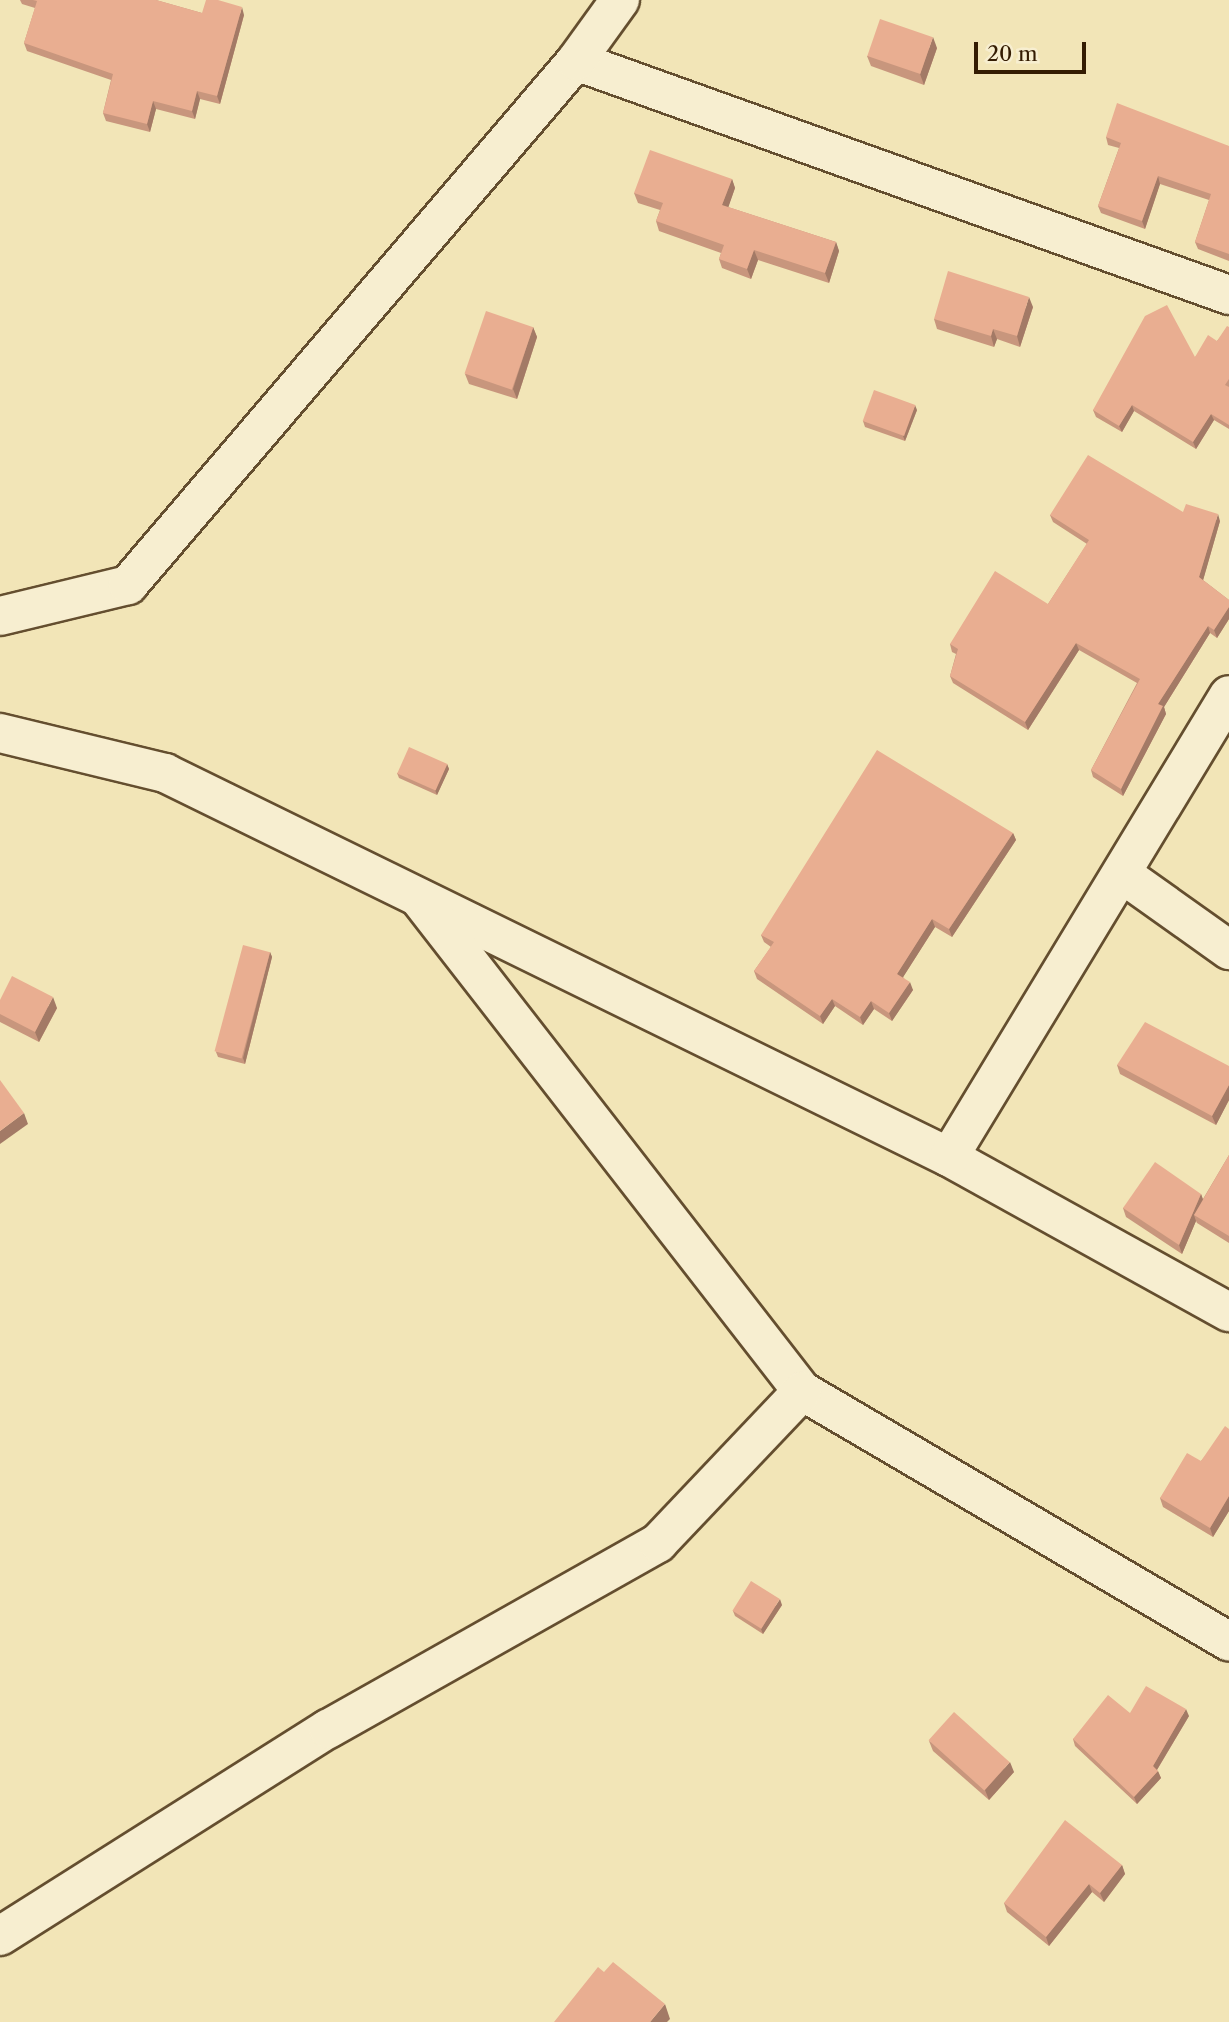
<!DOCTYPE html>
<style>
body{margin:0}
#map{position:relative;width:1229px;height:2022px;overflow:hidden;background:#f2e5b7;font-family:"Libre Caslon Text",serif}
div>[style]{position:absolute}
.roads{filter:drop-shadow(2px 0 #644e2f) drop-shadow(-2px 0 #644e2f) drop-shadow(0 2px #644e2f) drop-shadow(0 -2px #644e2f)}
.minor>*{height:38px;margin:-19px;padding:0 19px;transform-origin:19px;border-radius:19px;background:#f7eed0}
.wall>*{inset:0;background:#c8967d}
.shaded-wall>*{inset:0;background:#a37a66}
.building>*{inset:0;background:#e9ae91;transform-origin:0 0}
span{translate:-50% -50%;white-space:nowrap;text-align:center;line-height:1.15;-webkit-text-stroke:6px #f7eed0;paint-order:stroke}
.scale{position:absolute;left:974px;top:42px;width:112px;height:32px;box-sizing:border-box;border:4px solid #341c02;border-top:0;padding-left:9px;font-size:21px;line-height:24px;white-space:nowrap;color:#341c02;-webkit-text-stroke:5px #f7eed0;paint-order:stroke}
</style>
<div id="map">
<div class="roads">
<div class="minor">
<div style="left:576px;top:61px;width:694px;rotate:19.71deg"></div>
<div style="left:0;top:616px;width:132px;rotate:-13.6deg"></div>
<div style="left:128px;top:585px;width:689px;rotate:-49.47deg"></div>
<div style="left:576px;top:61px;width:75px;rotate:-54.2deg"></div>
<div style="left:0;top:733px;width:170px;rotate:13.6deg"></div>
<div style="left:165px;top:773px;width:873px;rotate:26.1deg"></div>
<div style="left:949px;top:1157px;width:320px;rotate:29deg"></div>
<div style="left:1125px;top:876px;width:128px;rotate:35.4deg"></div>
<div style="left:419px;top:898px;width:624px;rotate:52.16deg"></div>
<div style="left:802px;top:1391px;width:495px;rotate:30.4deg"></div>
<div style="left:949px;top:1157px;width:540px;rotate:-58.78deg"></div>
<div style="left:0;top:1936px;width:388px;rotate:-32.3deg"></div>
<div style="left:328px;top:1729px;width:379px;rotate:-29.4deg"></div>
<div style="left:658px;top:1543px;width:209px;rotate:-46.5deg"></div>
</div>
</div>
<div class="wall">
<div style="clip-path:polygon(20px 0,156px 0,202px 13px,244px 15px,220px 104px,200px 99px,195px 119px,156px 109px,150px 132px,106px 121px,103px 113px,111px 80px,27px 51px,24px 43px,35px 8px,22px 4px)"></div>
<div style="clip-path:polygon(937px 48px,924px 85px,871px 66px,867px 56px)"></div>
<div style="clip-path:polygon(1106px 137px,1229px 146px,1229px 261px,1198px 249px,1195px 242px,1209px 200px,1160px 184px,1145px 229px,1101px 213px,1098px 206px,1119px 148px,1108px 145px)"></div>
<div style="clip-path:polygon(732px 179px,735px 188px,728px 207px,836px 242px,839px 251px,829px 283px,758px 260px,751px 279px,722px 268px,719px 259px,721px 253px,659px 231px,656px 221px,660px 210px,638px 203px,634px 193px)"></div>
<div style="clip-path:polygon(1033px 307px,1020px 347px,997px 339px,994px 347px,937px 329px,934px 319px)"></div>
<div style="clip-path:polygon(533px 327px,537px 337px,517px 399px,469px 384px,465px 374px)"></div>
<div style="clip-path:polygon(1229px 327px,1229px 429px,1214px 420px,1196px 449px,1134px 411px,1122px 432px,1096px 417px,1093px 410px,1195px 357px,1217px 341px)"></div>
<div style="clip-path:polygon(917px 410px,905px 441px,865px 427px,863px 421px)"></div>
<div style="clip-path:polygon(1183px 512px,1220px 521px,1203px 580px,1229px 600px,1229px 619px,1217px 638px,1210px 633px,1164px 707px,1166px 714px,1123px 796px,1093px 777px,1091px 770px,1137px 683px,1079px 650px,1028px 730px,953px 683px,950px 676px,956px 654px,952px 652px,950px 644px,1048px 604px,1087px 544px,1053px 522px,1050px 515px)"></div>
<div style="clip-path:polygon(447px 764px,449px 769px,437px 795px,399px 778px,397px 773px)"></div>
<div style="clip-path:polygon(1013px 833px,1016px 840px,952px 937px,935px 927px,903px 977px,913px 990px,892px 1021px,874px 1009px,863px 1025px,835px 1006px,823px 1024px,757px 979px,754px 971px,771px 947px,764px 942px,761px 935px)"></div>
<div style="clip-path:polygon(270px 952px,272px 957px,245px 1064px,218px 1057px,216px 1052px)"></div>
<div style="clip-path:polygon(0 1000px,57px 1008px,39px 1042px,0 1022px)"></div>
<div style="clip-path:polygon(1117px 1065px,1229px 1066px,1229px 1100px,1216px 1125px,1120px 1074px)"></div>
<div style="clip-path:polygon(1229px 1155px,1229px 1243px,1197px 1223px,1196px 1221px,1182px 1254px,1126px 1217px,1123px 1208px,1201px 1194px,1203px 1199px)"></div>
<div style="clip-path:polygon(1229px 1429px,1229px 1511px,1213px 1537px,1163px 1507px,1160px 1498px,1201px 1461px)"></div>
<div style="clip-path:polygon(782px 1605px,763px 1634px,735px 1616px,733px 1611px)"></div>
<div style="clip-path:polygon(1130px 1713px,1189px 1716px,1157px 1770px,1161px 1778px,1137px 1804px,1075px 1746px,1073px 1739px)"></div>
<div style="clip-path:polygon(929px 1741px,1014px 1772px,989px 1800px,933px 1751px)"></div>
<div style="clip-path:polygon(1122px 1865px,1125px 1874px,1104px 1902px,1092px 1892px,1049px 1946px,1007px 1912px,1004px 1903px)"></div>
</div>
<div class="shaded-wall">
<div style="clip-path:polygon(242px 7px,244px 15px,220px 104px,217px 96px)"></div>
<div style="clip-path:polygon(933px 37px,937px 48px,924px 85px,920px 74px)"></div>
<div style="clip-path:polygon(197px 91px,200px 99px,195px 119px,192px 111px)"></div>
<div style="clip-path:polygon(153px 101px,156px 109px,150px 132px,147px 124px)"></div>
<div style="clip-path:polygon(1158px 176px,1160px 184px,1145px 229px,1142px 221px)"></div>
<div style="clip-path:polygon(732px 179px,735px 188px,726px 214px,722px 205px)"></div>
<div style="clip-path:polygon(836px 242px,839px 251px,829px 283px,825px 273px)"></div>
<div style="clip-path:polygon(754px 250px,758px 260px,751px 279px,747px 269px)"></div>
<div style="clip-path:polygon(1029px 297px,1033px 307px,1020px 347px,1017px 336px)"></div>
<div style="clip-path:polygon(533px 327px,537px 337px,517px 399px,513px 389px)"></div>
<div style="clip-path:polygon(993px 329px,997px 339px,994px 347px,991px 336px)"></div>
<div style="clip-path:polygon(915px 405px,917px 410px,905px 441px,903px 436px)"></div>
<div style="clip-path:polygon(1132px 405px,1134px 411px,1122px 432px,1119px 426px)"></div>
<div style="clip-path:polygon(1211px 414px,1214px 420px,1196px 449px,1193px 442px)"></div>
<div style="clip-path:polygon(1218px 514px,1220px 521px,1202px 584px,1199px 577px)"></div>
<div style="clip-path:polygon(1229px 607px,1229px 619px,1217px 638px,1214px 630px)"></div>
<div style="clip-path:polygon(1208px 626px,1210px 633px,1164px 707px,1166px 714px,1123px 796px,1121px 789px,1158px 704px)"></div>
<div style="clip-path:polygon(1076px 643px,1079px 650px,1028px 730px,1025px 722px)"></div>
<div style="clip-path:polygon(447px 764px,449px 769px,437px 795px,435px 790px)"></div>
<div style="clip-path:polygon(1013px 833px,1016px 840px,952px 937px,949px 929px)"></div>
<div style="clip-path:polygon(932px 919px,935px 927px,900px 982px,897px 974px)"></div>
<div style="clip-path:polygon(270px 952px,272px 957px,245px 1064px,243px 1058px)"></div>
<div style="clip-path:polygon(910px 982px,913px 990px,892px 1021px,889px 1013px)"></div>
<div style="clip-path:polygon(53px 997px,57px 1008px,39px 1042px,35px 1032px)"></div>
<div style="clip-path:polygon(832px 999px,835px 1006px,823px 1024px,820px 1016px)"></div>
<div style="clip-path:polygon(871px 1001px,874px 1009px,863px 1025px,860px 1017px)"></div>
<div style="clip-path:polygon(1229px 1085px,1229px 1100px,1216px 1125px,1212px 1116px)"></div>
<div style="clip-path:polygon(24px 1113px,28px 1124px,0 1144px,0 1131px)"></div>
<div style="clip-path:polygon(1201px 1194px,1204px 1203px,1194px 1215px,1196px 1221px,1182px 1254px,1179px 1245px)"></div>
<div style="clip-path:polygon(1229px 1496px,1229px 1511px,1213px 1537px,1210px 1528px)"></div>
<div style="clip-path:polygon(780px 1599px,782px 1605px,763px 1634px,761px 1629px)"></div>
<div style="clip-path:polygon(1186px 1709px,1189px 1716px,1155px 1773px,1153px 1766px)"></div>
<div style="clip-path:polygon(1010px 1762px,1014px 1772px,989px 1800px,985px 1790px)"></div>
<div style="clip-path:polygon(1158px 1771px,1161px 1778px,1137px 1804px,1134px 1797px)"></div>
<div style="clip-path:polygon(1122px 1865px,1125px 1874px,1104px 1902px,1100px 1893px)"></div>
<div style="clip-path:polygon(1089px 1884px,1092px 1892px,1049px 1946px,1046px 1937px)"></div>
<div style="clip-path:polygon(665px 2004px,670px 2019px,667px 2022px,650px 2022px)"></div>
</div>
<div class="building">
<div style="clip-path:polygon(33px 0,156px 0,202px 13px,206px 0,218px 0,242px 7px,217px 96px,197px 91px,192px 111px,153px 101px,147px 124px,103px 113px,113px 74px,24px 43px,37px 1px)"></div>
<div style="left:880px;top:19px;width:56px;height:39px;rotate:19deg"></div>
<div style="clip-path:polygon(1117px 103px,1229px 146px,1229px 254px,1195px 242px,1211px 194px,1158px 176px,1142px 221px,1098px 206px,1121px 143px,1106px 137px)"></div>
<div style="clip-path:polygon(650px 150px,732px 179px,722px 205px,836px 242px,825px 273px,754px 250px,747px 269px,719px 259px,724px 245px,656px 221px,663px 203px,634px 193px)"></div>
<div style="clip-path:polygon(948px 271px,1029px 297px,1017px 336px,993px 329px,991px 336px,934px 319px)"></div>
<div style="clip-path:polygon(1167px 305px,1195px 357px,1208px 335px,1217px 341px,1227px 326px,1229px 327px,1229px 379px,1225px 385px,1229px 387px,1229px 425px,1211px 414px,1193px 442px,1132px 405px,1119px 426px,1093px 410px,1145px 316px)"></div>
<div style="left:486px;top:311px;width:50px;height:66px;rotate:19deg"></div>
<div style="left:874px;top:390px;width:44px;height:33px;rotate:20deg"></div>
<div style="clip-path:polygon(1088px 455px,1183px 512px,1186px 504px,1218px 514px,1199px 577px,1229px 600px,1229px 607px,1214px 630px,1208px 626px,1158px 704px,1163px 706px,1121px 789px,1091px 770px,1140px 679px,1076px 643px,1025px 722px,950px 676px,958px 649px,950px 644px,995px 571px,1048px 604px,1089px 540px,1050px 515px)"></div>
<div style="left:409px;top:747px;width:42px;height:29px;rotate:24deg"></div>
<div style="clip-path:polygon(877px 750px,1013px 833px,949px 929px,932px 919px,897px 974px,910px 982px,889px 1013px,871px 1001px,860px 1017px,832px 999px,820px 1016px,754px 971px,774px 942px,761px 935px)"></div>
<div style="left:243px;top:945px;width:28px;height:110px;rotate:15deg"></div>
<div style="clip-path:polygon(12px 976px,53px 997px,35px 1032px,0 1014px,0 1000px)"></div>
<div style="clip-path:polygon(1145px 1022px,1229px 1066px,1229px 1085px,1212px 1116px,1117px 1065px)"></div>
<div style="clip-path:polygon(0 1080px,24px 1113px,0 1131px)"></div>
<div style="clip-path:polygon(1229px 1155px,1229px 1236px,1194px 1215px)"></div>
<div style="clip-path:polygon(1155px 1162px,1201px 1194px,1179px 1245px,1123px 1208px)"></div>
<div style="clip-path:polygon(1225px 1426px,1229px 1429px,1229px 1496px,1210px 1528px,1160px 1498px,1187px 1453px,1201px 1461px)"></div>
<div style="left:751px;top:1581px;width:34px;height:35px;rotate:32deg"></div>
<div style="clip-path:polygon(1146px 1686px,1186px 1709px,1153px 1766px,1158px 1771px,1134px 1797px,1073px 1739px,1108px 1695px,1130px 1713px)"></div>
<div style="left:954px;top:1712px;width:75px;height:38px;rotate:42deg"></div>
<div style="clip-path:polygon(1065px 1820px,1122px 1865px,1100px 1893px,1089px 1884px,1046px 1937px,1004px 1903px)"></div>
<div style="clip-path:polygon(613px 1962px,665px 2004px,650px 2022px,554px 2022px,598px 1967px,604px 1972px)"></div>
</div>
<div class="scale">20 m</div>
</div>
